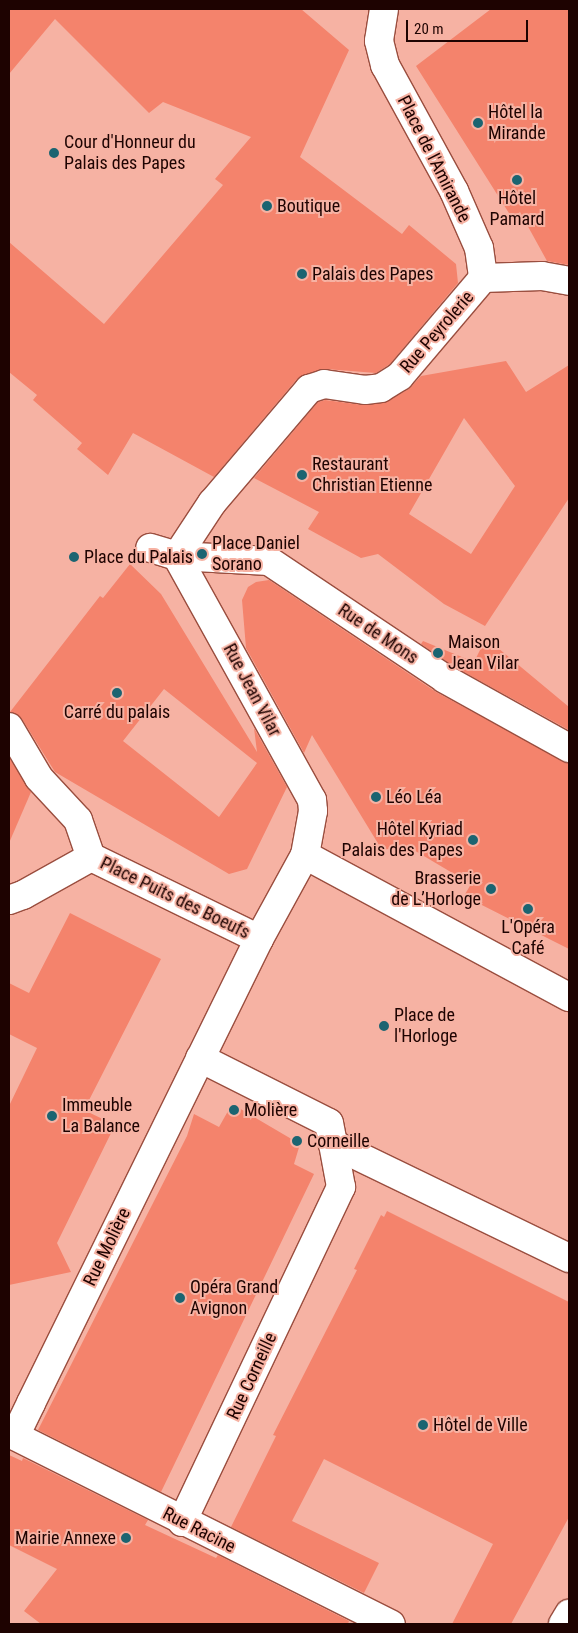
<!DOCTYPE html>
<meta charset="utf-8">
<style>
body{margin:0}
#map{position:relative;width:578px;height:1633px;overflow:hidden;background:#f6b2a3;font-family:"Roboto Condensed",sans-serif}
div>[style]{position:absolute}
.building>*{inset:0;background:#f4836c}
.roads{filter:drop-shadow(1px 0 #9a4e3f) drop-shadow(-1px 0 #9a4e3f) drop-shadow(0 1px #9a4e3f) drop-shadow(0 -1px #9a4e3f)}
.pedestrian>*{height:28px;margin:-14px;padding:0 14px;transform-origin:14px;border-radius:14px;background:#fff}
.minor>*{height:28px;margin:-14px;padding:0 14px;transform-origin:14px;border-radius:14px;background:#fff}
.dots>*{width:14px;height:14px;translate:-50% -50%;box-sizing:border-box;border:2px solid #f6b2a3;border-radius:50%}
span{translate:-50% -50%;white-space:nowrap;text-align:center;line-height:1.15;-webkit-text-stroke:4px #f6b2a3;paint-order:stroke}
.poi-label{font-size:18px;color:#1e0301}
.left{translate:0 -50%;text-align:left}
.right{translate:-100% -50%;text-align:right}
.street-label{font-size:18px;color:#1e0301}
.frame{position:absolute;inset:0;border:10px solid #1e0301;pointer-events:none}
.scale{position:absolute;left:406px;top:20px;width:122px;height:22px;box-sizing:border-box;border:2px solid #1e0301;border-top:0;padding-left:6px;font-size:15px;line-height:18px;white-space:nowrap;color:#1e0301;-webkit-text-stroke:4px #f6b2a3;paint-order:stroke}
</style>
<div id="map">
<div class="building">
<div style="clip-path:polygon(9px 9px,301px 9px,349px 50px,300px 157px,402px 234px,409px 225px,456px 264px,458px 283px,390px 364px,376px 373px,326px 369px,297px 379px,214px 477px,133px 433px,108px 475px,77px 449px,82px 443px,33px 400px,37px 395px,9px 372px,9px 242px,104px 324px,223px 185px,215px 179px,251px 137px,163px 102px,149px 113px,55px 19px,9px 74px)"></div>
<div style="clip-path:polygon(491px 9px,569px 9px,569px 265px,547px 261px,520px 212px,512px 218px,416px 66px)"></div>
<div style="clip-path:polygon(evenodd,506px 361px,526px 392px,569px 365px,569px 498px,485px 626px,444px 604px,378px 554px,361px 558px,308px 529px,319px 512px,254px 478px,318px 402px,325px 400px,363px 405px,383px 403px,409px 389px,421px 376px,506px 361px,464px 418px,515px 486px,471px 554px,409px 514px,464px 418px)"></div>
<div style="clip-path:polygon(evenodd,130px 564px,161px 594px,257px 752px,254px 728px,287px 787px,247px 869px,229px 874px,55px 772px,22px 719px,10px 712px,100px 596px,103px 598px,130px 564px,164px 689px,257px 763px,219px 817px,123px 741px,164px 689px)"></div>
<div style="clip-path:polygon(269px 580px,436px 692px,569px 764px,569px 949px,464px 896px,471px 884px,407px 846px,382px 850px,312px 735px,304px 753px,246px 648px,242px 600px,248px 587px,256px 582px)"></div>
<div style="clip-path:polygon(486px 638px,569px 707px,569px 730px,453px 666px,421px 644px,423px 641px,474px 662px)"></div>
<div style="clip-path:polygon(9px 757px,31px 792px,9px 843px)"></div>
<div style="clip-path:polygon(70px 913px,161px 959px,84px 1110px,115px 1125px,57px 1243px,71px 1272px,9px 1285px,9px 1106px,37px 1048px,9px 1034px,9px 983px,29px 993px)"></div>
<div style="clip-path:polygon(232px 1104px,300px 1144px,294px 1164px,314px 1174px,161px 1492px,38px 1430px,187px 1136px,194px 1114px,219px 1127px)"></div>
<div style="clip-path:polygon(387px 1211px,569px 1302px,569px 1517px,511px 1624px,452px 1624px,493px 1544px,324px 1459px,292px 1521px,379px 1563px,364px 1593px,231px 1527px,276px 1436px,273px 1435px,357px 1270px,354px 1269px,381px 1215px,384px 1217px)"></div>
<div style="clip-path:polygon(9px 1455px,22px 1461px,23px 1458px,148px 1520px,145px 1525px,216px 1558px,218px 1555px,349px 1621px,348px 1624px,41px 1624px,24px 1611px,57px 1569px,9px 1545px)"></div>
</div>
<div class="roads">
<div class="pedestrian">
<div style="left:384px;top:9px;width:32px;rotate:99deg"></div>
<div style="left:379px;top:41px;width:25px;rotate:76deg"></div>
<div style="left:385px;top:65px;width:144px;rotate:61.3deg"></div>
<div style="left:454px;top:191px;width:62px;rotate:66.3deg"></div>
<div style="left:479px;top:248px;width:30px;rotate:82deg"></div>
<div style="left:483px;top:278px;width:59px;rotate:-1.9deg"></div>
<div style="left:542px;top:276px;width:27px;rotate:10deg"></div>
<div style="left:177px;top:556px;width:92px;rotate:3.1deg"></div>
<div style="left:269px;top:561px;width:212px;rotate:33.8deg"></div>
<div style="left:445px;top:679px;width:142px;rotate:29.1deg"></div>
<div style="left:177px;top:556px;width:64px;rotate:-56.6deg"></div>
<div style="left:212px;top:503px;width:150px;rotate:-49.6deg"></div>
<div style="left:309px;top:389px;width:16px;rotate:-18deg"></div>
<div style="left:324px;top:384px;width:41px;rotate:8.3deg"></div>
<div style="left:365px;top:390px;width:16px;rotate:-7deg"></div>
<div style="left:381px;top:388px;width:22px;rotate:-32deg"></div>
<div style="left:400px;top:376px;width:128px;rotate:-49.7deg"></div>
<div style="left:9px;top:727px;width:59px;rotate:59.5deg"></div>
<div style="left:39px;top:778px;width:57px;rotate:47.1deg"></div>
<div style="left:78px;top:820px;width:39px;rotate:71deg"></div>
<div style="left:91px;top:857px;width:187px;rotate:26deg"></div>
<div style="left:305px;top:855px;width:300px;rotate:28.3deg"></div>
<div style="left:9px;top:900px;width:15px;rotate:-20deg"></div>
<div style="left:23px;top:895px;width:78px;rotate:-29.2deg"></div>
<div style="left:333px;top:1144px;width:262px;rotate:25.8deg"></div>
<div style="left:31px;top:1403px;width:517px;rotate:-63.83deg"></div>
<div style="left:259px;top:939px;width:96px;rotate:-61.3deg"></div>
<div style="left:305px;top:855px;width:45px;rotate:-79.7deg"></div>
<div style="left:313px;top:811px;width:11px;rotate:-95deg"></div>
<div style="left:312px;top:800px;width:279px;rotate:-119deg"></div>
<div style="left:177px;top:556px;width:28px;rotate:-163deg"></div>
<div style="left:182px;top:1522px;width:371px;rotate:-64.6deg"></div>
<div style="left:341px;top:1187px;width:44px;rotate:-100.5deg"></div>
</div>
<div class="minor">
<div style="left:200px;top:1058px;width:144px;rotate:26.7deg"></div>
<div style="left:329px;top:1123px;width:21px;rotate:79deg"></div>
<div style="left:9px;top:1433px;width:427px;rotate:26.6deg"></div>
<div style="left:15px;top:1436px;width:37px;rotate:-64deg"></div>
<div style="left:563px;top:1624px;width:12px;rotate:-59deg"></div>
</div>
</div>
<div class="dots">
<div style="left:478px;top:123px;background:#1b6471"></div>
<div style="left:54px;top:153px;background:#1b6471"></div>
<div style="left:517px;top:180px;background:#1b6471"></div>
<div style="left:267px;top:206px;background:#1b6471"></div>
<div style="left:302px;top:274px;background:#1b6471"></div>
<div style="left:302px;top:475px;background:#1b6471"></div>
<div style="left:202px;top:554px;background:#1b6471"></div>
<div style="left:74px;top:557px;background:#1b6471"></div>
<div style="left:438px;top:653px;background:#1b6471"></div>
<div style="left:117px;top:693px;background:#1b6471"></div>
<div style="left:376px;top:797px;background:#1b6471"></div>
<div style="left:473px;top:840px;background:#1b6471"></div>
<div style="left:491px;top:889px;background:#1b6471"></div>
<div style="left:528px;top:909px;background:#1b6471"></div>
<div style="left:384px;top:1026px;background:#1b6471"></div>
<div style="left:234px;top:1110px;background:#1b6471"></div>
<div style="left:52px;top:1116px;background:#1b6471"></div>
<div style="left:297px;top:1141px;background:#1b6471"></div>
<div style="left:180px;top:1298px;background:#1b6471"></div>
<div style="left:423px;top:1425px;background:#1b6471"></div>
<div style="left:126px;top:1538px;background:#1b6471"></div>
</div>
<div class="poi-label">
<span class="left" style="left:488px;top:123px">Hôtel la<br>Mirande</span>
<span class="left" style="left:64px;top:153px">Cour d'Honneur du<br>Palais des Papes</span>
<span style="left:517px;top:209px">Hôtel<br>Pamard</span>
<span class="left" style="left:277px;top:206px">Boutique</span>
<span class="left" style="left:312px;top:274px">Palais des Papes</span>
<span class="left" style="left:312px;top:475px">Restaurant<br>Christian Etienne</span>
<span class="left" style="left:212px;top:554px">Place Daniel<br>Sorano</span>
<span class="left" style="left:84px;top:557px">Place du Palais</span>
<span class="left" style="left:448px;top:653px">Maison<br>Jean Vilar</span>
<span style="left:117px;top:712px">Carré du palais</span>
<span class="left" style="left:386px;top:797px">Léo Léa</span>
<span class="right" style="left:463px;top:840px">Hôtel Kyriad<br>Palais des Papes</span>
<span class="right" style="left:481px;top:889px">Brasserie<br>de L’Horloge</span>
<span style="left:528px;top:938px">L'Opéra<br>Café</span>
<span class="left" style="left:394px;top:1026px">Place de<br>l'Horloge</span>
<span class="left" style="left:62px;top:1116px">Immeuble<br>La Balance</span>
<span class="left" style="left:244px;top:1110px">Molière</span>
<span class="left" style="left:307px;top:1141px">Corneille</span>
<span class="left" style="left:190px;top:1298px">Opéra Grand<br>Avignon</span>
<span class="left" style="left:433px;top:1425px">Hôtel de Ville</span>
<span class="right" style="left:116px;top:1538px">Mairie Annexe</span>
</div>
<div class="street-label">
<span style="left:434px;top:159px;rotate:63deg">Place de l'Amirande</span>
<span style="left:437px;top:332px;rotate:-49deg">Rue Peyrolerie</span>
<span style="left:378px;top:634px;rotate:34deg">Rue de Mons</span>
<span style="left:252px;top:690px;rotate:62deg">Rue Jean Vilar</span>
<span style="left:175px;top:898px;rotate:26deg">Place Puits des Boeufs</span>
<span style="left:107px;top:1247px;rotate:-64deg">Rue Molière</span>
<span style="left:252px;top:1376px;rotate:-65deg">Rue Corneille</span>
<span style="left:199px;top:1530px;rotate:27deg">Rue Racine</span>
</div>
<div class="frame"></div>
<div class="scale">20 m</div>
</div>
